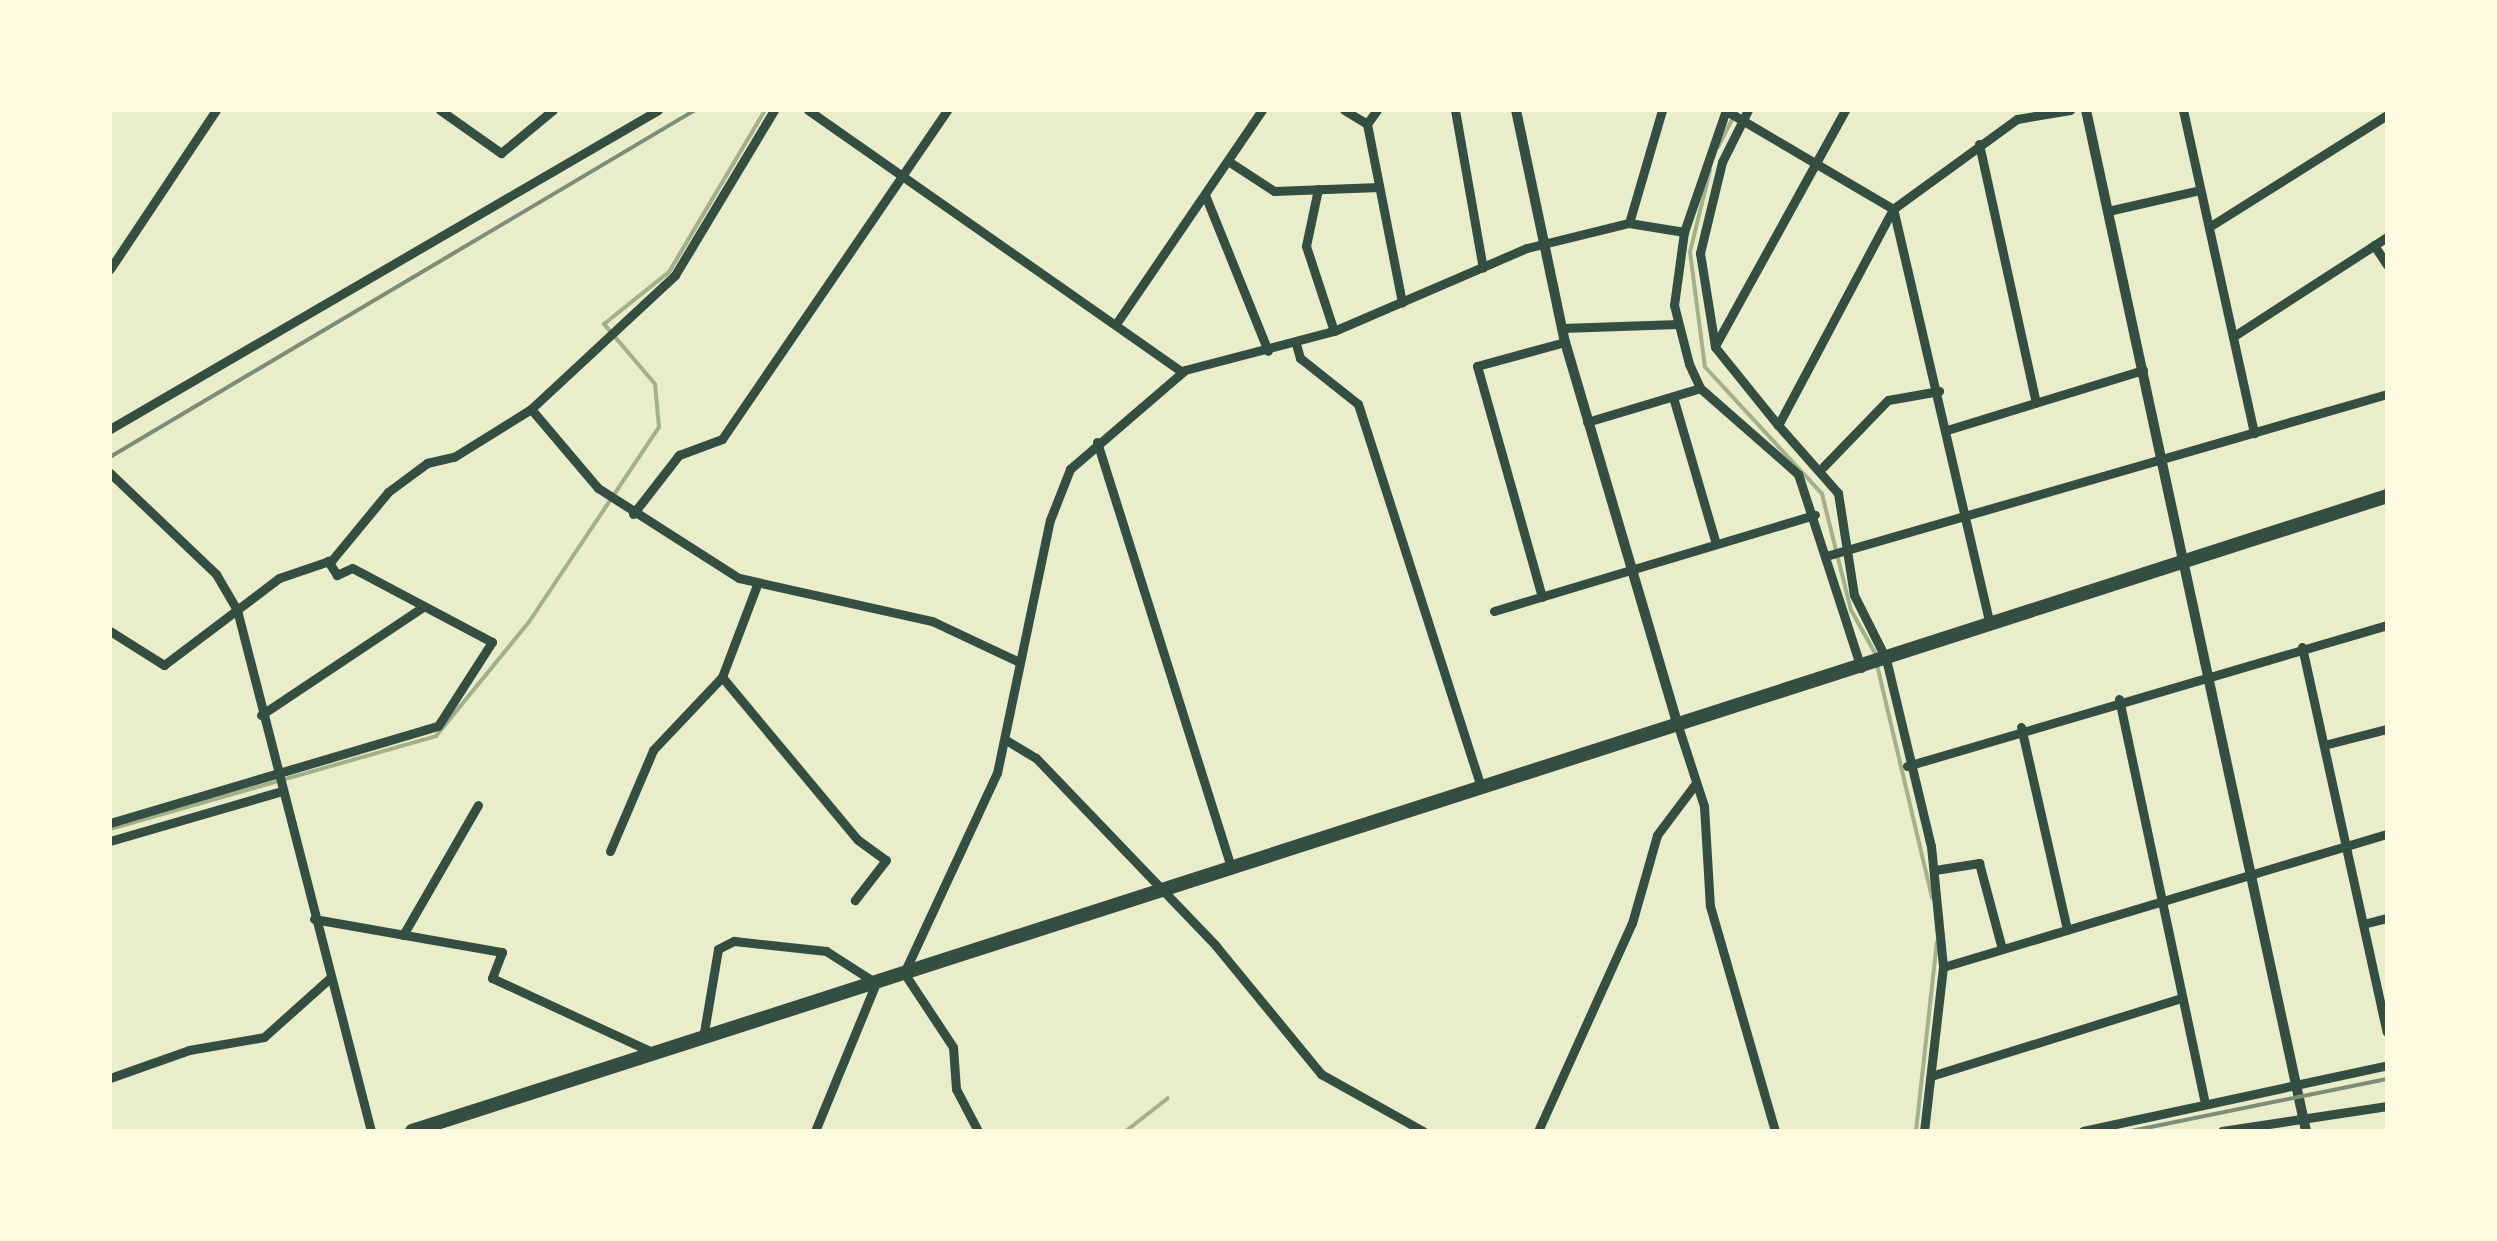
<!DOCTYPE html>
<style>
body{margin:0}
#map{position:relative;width:2497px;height:1241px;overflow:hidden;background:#e9edc9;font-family:"Nunito Sans",sans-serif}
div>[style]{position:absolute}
.stream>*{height:4px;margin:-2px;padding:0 2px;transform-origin:2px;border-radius:2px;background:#a3b18a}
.minor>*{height:9px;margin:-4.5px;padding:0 4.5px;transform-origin:4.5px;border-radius:4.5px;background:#344e41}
.tertiary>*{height:10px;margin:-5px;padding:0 5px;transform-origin:5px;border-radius:5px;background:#344e41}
.trunk>*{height:14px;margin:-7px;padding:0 7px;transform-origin:7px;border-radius:7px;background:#344e41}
.rail>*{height:4px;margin:-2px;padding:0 2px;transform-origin:2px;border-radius:2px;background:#7c8e77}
span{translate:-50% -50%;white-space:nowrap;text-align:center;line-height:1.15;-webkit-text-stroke:10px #fefae0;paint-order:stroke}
.frame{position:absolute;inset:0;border:112px solid #fefae0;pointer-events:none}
</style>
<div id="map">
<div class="stream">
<div style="left:1718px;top:147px;width:42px;rotate:-62.8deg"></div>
<div style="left:1710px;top:170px;width:84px;rotate:103.7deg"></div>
<div style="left:1690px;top:252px;width:116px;rotate:82.6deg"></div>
<div style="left:1705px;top:367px;width:173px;rotate:47.3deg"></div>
<div style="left:1822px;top:494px;width:120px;rotate:76deg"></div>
<div style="left:1851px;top:610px;width:51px;rotate:60.9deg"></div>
<div style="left:1877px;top:665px;width:239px;rotate:76.7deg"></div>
<div style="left:110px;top:829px;width:339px;rotate:-15.9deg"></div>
<div style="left:436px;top:736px;width:147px;rotate:-50.8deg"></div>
<div style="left:529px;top:622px;width:234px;rotate:-56.3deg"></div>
<div style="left:659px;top:427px;width:43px;rotate:-95.3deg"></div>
<div style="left:655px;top:384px;width:79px;rotate:-130.4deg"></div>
<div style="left:604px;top:324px;width:83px;rotate:-38.7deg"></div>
<div style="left:669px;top:272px;width:188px;rotate:-59.3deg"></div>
<div style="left:1126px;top:1131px;width:53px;rotate:-38.2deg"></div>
<div style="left:1916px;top:1131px;width:190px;rotate:-83.7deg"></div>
</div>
<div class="minor">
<div style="left:440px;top:110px;width:75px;rotate:35.2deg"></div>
<div style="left:501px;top:153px;width:67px;rotate:-39.6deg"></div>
<div style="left:808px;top:110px;width:457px;rotate:35deg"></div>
<div style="left:1344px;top:110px;width:27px;rotate:31deg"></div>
<div style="left:1377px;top:110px;width:17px;rotate:126deg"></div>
<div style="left:1367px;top:124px;width:182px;rotate:78.9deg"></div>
<div style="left:1455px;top:110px;width:160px;rotate:80deg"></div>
<div style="left:1725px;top:110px;width:195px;rotate:30.5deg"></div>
<div style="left:1893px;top:209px;width:245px;rotate:118deg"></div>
<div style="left:1778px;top:425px;width:91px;rotate:48.6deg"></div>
<div style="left:1838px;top:493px;width:103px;rotate:81.1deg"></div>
<div style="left:1854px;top:595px;width:72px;rotate:63.4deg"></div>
<div style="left:1886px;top:659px;width:192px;rotate:76.5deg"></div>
<div style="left:1931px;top:846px;width:122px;rotate:84.3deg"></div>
<div style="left:1943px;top:967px;width:165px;rotate:96.6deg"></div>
<div style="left:1748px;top:110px;width:58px;rotate:116.6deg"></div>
<div style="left:1722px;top:162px;width:94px;rotate:103.6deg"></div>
<div style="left:1700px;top:253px;width:95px;rotate:80.9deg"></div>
<div style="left:1715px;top:347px;width:100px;rotate:51.1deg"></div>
<div style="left:2183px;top:110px;width:331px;rotate:77.6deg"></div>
<div style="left:1979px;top:144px;width:265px;rotate:77.6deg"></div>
<div style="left:1228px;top:161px;width:55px;rotate:33.1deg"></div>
<div style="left:1274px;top:191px;width:105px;rotate:-2.2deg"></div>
<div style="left:1318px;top:189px;width:58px;rotate:101.9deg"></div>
<div style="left:1306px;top:246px;width:89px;rotate:71.8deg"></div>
<div style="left:1205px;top:195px;width:168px;rotate:68deg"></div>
<div style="left:2108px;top:211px;width:94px;rotate:-12.9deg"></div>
<div style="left:1629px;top:223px;width:118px;rotate:-73.7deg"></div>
<div style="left:2209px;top:227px;width:210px;rotate:-32.2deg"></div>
<div style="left:1684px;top:232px;width:74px;rotate:97.8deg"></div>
<div style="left:1674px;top:305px;width:61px;rotate:75.7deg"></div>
<div style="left:1689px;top:364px;width:26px;rotate:65deg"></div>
<div style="left:1700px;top:388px;width:130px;rotate:41.3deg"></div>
<div style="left:1798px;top:474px;width:204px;rotate:72deg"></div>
<div style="left:2374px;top:245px;width:24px;rotate:57deg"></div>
<div style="left:110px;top:269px;width:191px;rotate:-56.3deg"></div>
<div style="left:1118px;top:321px;width:255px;rotate:-55.7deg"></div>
<div style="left:1562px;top:328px;width:116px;rotate:-2deg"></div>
<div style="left:2234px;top:336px;width:182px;rotate:-32.9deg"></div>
<div style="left:1296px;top:344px;width:15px;rotate:74deg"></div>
<div style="left:1300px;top:358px;width:74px;rotate:38.4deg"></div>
<div style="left:1358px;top:404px;width:403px;rotate:72.2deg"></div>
<div style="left:1716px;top:344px;width:267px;rotate:-61.1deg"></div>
<div style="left:1673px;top:397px;width:153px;rotate:73.7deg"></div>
<div style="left:531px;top:409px;width:104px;rotate:49.7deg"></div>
<div style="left:598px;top:488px;width:167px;rotate:32.6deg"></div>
<div style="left:739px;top:578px;width:198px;rotate:12.6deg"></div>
<div style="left:932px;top:621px;width:94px;rotate:25.2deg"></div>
<div style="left:1587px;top:422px;width:118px;rotate:-16.7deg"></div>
<div style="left:110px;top:429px;width:634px;rotate:-30.2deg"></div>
<div style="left:1947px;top:430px;width:205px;rotate:-17deg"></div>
<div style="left:1097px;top:442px;width:447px;rotate:72.5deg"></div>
<div style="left:1823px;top:467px;width:93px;rotate:-45.9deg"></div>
<div style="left:1888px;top:400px;width:52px;rotate:-10deg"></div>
<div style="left:110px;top:473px;width:146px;rotate:43.6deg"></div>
<div style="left:216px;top:574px;width:42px;rotate:59.7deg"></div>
<div style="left:237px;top:610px;width:538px;rotate:75.58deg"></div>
<div style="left:633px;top:514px;width:75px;rotate:-52.1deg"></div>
<div style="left:679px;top:455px;width:46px;rotate:-20.4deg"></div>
<div style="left:722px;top:439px;width:399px;rotate:-55.6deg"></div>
<div style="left:1826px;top:556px;width:584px;rotate:-16.11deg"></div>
<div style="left:1542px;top:597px;width:240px;rotate:-105.7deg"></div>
<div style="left:1477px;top:366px;width:91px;rotate:-15.3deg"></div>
<div style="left:1494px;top:611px;width:335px;rotate:-16.7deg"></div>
<div style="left:1990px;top:625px;width:427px;rotate:-103.1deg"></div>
<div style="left:1893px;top:209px;width:153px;rotate:-36deg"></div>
<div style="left:2017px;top:119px;width:54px;rotate:-9.6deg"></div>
<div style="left:110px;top:631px;width:64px;rotate:32.2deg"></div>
<div style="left:164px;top:665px;width:144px;rotate:-37.1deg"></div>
<div style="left:279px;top:578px;width:56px;rotate:-18.8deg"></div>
<div style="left:332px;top:560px;width:88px;rotate:-50.5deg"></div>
<div style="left:388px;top:492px;width:49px;rotate:-36.6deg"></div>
<div style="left:427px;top:463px;width:28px;rotate:-13deg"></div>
<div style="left:454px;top:457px;width:91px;rotate:-31.9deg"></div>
<div style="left:531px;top:409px;width:197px;rotate:-42.9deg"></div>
<div style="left:675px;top:275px;width:192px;rotate:-59deg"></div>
<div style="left:2302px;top:647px;width:394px;rotate:77.6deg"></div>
<div style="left:722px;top:677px;width:212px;rotate:50.2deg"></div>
<div style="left:858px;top:840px;width:34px;rotate:36deg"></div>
<div style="left:886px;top:860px;width:51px;rotate:127.8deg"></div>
<div style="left:2119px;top:699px;width:409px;rotate:78deg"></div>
<div style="left:261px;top:715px;width:195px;rotate:-33.7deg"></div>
<div style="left:1678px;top:726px;width:84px;rotate:72deg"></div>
<div style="left:1704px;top:806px;width:100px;rotate:86.6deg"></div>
<div style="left:1710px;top:906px;width:234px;rotate:73.9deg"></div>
<div style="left:2021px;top:727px;width:208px;rotate:77.2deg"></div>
<div style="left:1006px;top:740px;width:35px;rotate:31deg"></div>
<div style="left:1036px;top:758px;width:260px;rotate:46.2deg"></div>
<div style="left:1216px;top:946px;width:166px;rotate:50.6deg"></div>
<div style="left:1321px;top:1074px;width:117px;rotate:29.2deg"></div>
<div style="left:2324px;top:745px;width:65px;rotate:-14.3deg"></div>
<div style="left:1907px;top:766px;width:500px;rotate:-16.37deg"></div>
<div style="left:110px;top:823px;width:342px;rotate:-16.5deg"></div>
<div style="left:438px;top:726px;width:100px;rotate:-57.3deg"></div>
<div style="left:492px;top:642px;width:158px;rotate:-152.1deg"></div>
<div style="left:352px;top:568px;width:17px;rotate:155deg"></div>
<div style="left:337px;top:575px;width:17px;rotate:-123deg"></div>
<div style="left:110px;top:841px;width:176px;rotate:-16.2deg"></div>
<div style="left:610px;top:851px;width:110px;rotate:-66.9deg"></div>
<div style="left:653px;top:750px;width:100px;rotate:-46.6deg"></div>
<div style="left:722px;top:677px;width:98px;rotate:-69.2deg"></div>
<div style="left:1935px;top:870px;width:45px;rotate:-9deg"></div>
<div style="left:1979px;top:863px;width:89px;rotate:75deg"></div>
<div style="left:314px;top:919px;width:191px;rotate:10deg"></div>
<div style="left:502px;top:952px;width:28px;rotate:111deg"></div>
<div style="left:492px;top:978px;width:179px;rotate:24.8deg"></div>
<div style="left:2363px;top:924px;width:25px;rotate:-14deg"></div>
<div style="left:403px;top:935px;width:150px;rotate:-60deg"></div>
<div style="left:1943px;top:967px;width:463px;rotate:-16.7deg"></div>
<div style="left:703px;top:1038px;width:90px;rotate:-80.4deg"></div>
<div style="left:718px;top:949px;width:18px;rotate:-27deg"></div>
<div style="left:734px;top:941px;width:93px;rotate:6.2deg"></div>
<div style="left:826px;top:951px;width:59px;rotate:32.6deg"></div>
<div style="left:876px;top:983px;width:160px;rotate:112.4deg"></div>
<div style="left:1931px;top:1076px;width:263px;rotate:-17.3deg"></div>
<div style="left:110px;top:1078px;width:84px;rotate:-19.5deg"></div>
<div style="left:189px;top:1050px;width:76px;rotate:-9.8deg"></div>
<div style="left:264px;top:1037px;width:89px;rotate:-41.8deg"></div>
<div style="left:978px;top:1131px;width:47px;rotate:-117.6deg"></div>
<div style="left:956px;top:1089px;width:42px;rotate:-94.1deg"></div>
<div style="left:953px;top:1047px;width:89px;rotate:-123.5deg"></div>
<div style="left:904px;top:973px;width:221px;rotate:-65.1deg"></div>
<div style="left:997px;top:773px;width:258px;rotate:-78.2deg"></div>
<div style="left:1050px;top:520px;width:55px;rotate:-68.6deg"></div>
<div style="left:1070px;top:469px;width:152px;rotate:-40.7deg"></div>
<div style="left:1185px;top:370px;width:154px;rotate:-14.7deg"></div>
<div style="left:1334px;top:331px;width:210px;rotate:-23.3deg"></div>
<div style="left:1527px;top:248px;width:105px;rotate:-13.8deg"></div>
<div style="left:1629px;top:223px;width:56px;rotate:9.3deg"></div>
<div style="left:1684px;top:232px;width:129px;rotate:-71deg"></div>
<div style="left:1538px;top:1131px;width:228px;rotate:-65.7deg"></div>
<div style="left:1632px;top:923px;width:91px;rotate:-74.1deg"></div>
<div style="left:1657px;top:835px;width:65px;rotate:-53.1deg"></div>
<div style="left:2083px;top:1131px;width:311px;rotate:-12.2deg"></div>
<div style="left:2222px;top:1131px;width:167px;rotate:-8.6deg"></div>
</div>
<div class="tertiary">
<div style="left:1516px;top:110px;width:237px;rotate:78.1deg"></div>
<div style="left:1565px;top:342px;width:400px;rotate:73.6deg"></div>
<div style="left:2086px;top:110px;width:1044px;rotate:77.84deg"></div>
</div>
<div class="trunk">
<div style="left:412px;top:1131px;width:2075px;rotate:-17.82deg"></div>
</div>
<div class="rail">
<div style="left:110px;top:457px;width:680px;rotate:-30.67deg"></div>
<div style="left:2131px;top:1131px;width:261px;rotate:-11.5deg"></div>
</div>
<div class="frame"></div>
</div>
